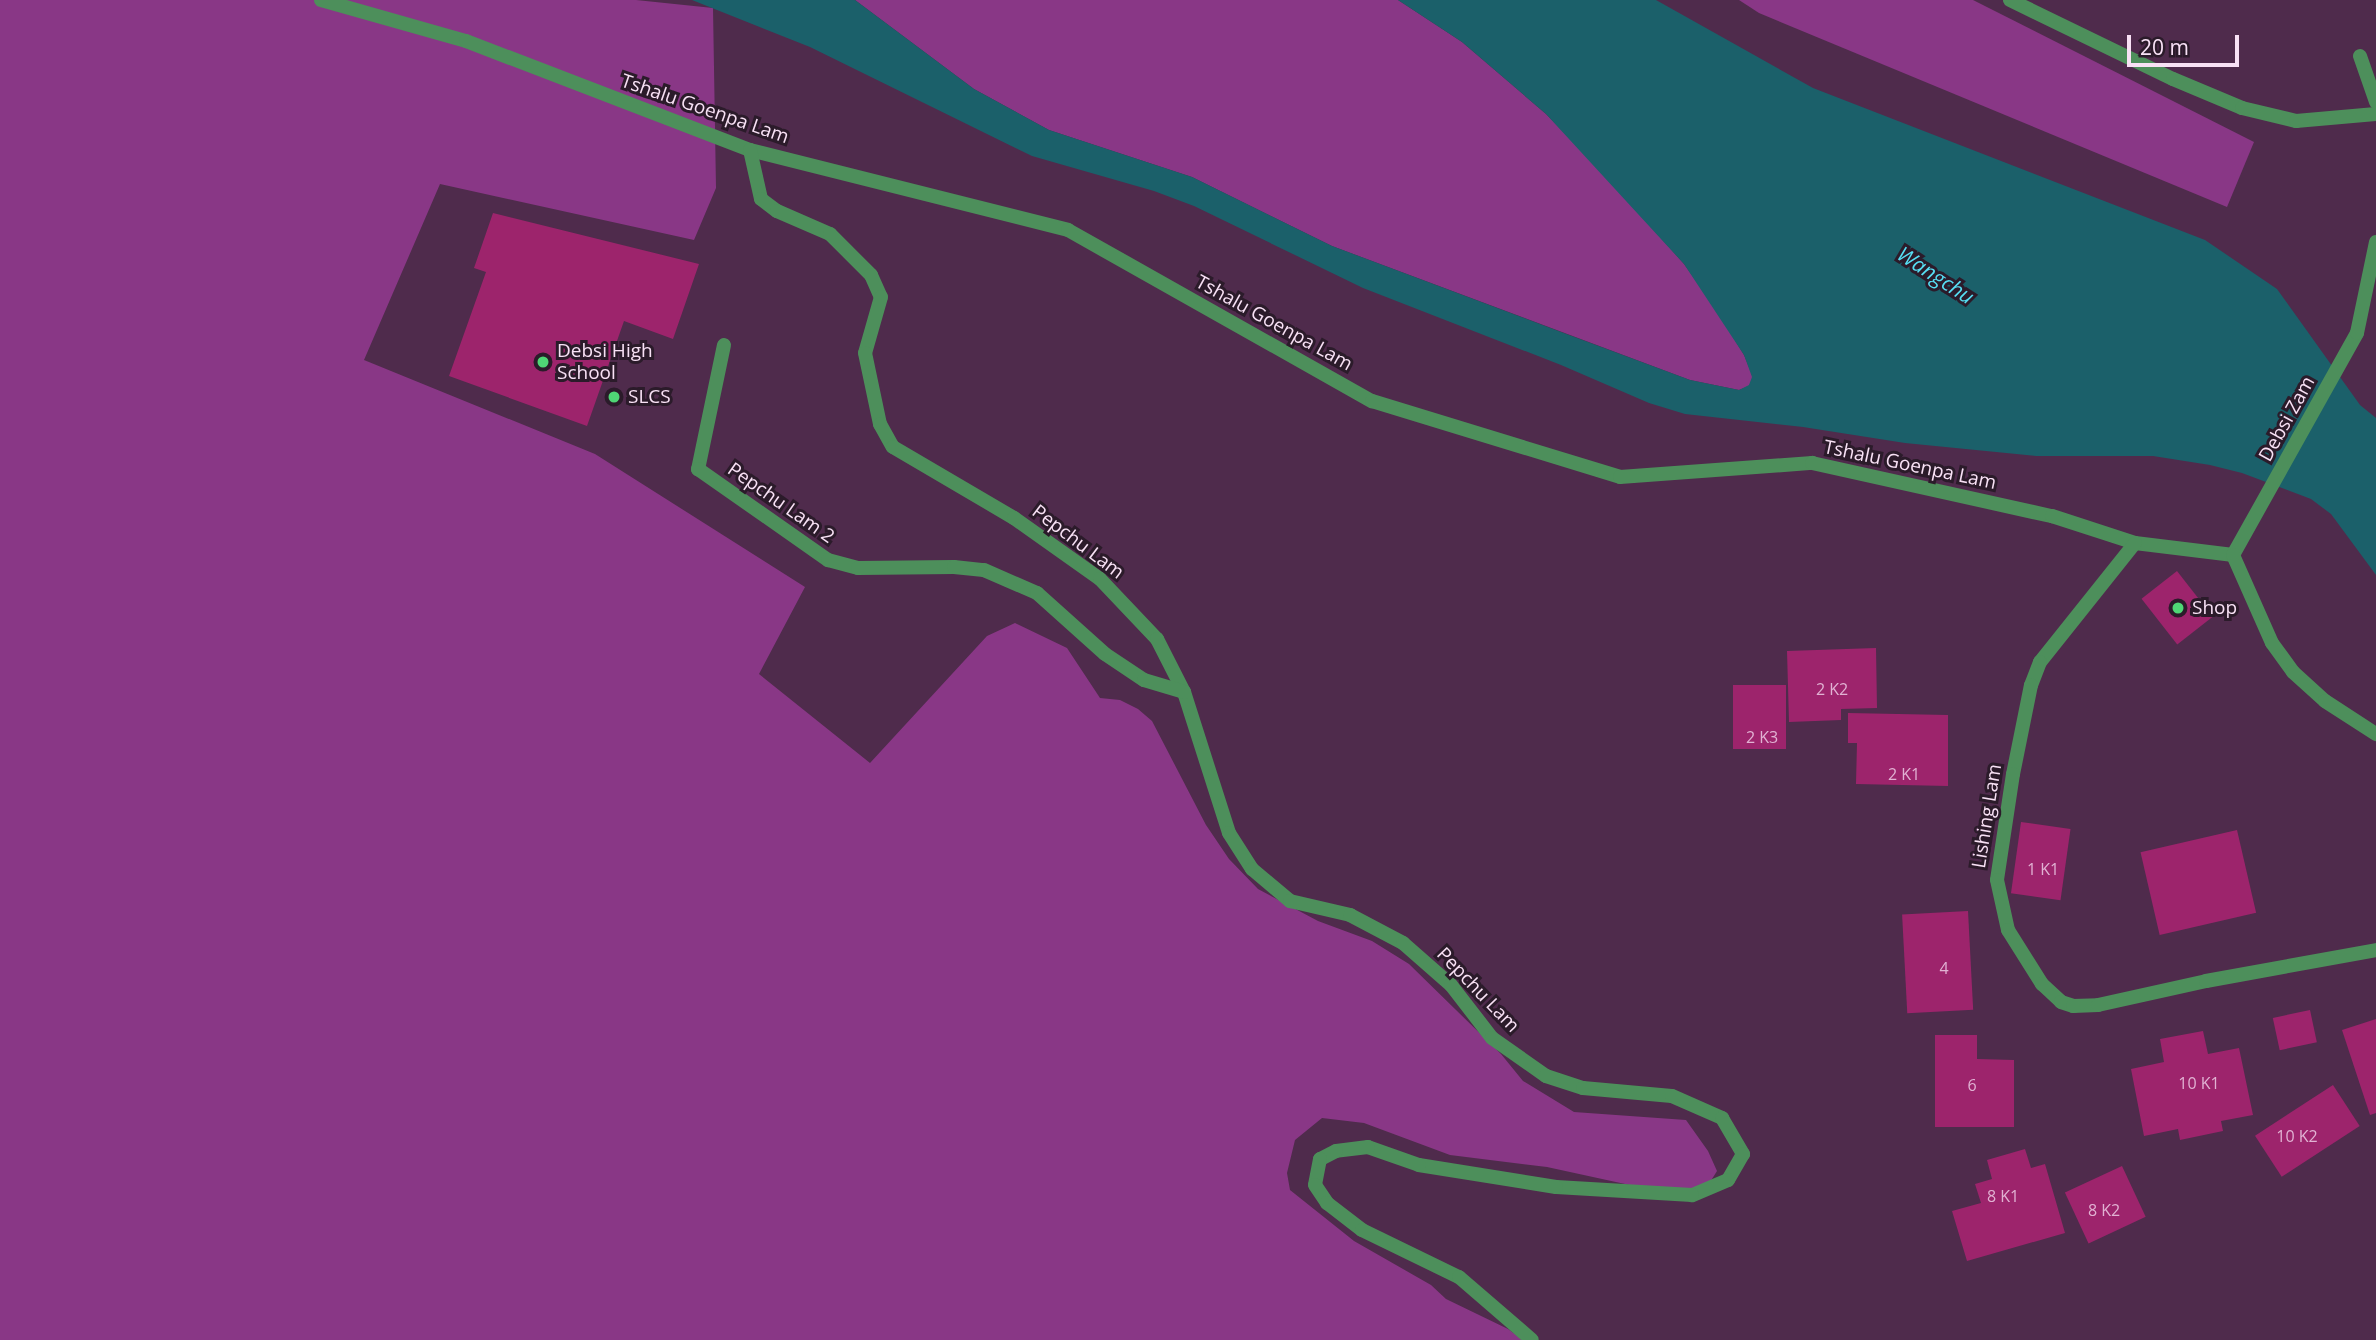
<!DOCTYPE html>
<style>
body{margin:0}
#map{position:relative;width:2376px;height:1340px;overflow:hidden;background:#4f2b4c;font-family:"Open Sans",sans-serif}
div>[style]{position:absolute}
.green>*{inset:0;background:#893786}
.water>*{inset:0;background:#1b606a}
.building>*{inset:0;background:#9d246c;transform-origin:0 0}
.minor>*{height:14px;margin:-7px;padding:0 7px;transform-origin:7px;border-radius:7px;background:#4d8f5b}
.dots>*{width:19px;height:19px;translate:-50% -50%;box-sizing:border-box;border:4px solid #2b1b2a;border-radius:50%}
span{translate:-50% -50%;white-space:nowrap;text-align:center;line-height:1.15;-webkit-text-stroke:6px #2b1b2a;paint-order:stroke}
.number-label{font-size:16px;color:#e1b2d3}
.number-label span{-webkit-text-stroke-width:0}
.street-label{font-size:19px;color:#f8e1f5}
.poi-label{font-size:19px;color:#f8e1f5}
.left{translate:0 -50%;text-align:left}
.water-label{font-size:21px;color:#56def3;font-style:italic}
.scale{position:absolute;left:2127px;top:35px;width:112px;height:32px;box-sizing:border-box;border:4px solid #f8e1f5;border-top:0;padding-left:9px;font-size:21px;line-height:24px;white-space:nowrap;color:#f8e1f5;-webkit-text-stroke:5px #2b1b2a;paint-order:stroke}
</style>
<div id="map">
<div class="green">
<div style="clip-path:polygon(0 0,636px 0,713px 8px,716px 188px,694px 240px,440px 184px,364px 360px,595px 454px,805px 587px,759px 674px,870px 763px,987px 636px,1015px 623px,1067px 648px,1100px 698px,1120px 700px,1138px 709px,1152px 721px,1206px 825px,1229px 859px,1258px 889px,1318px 921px,1372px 941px,1409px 964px,1501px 1054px,1523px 1081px,1574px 1112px,1686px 1120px,1708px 1151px,1717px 1171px,1707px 1187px,1685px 1193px,1648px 1189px,1547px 1167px,1450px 1155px,1364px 1123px,1322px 1118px,1295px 1140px,1287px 1173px,1290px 1190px,1354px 1241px,1431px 1285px,1446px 1299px,1508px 1329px,1523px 1340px,0 1340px)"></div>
<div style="clip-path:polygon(855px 0,1398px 0,1462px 42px,1546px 114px,1603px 173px,1684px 264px,1714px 306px,1744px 355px,1753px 377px,1749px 386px,1739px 390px,1690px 380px,1332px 246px,1192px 177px,1049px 130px,974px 89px)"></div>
<div style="clip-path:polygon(1739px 0,1973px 0,2254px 142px,2227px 207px,1759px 13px)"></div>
</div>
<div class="water">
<div style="clip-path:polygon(692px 0,855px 0,974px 89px,1049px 130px,1192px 177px,1332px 246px,1561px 332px,1690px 380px,1739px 390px,1749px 385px,1752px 377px,1744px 355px,1684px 264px,1546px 114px,1462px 42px,1398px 0,1656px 0,1813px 88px,2205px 240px,2277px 289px,2360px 405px,2376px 418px,2376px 575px,2331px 514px,2311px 499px,2242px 473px,2210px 465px,2153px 456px,2036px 456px,1905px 443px,1803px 427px,1685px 414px,1649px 403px,1561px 365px,1363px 288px,1194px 206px,1154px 191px,1032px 156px,810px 47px)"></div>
</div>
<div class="building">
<div style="clip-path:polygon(493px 213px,699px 264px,673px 339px,624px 321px,587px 426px,449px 376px,486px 272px,474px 268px)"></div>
<div style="left:2177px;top:571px;width:58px;height:45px;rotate:52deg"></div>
<div style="clip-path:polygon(1876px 648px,1877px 708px,1841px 709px,1841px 720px,1789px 722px,1787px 651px)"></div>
<div style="left:1733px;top:685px;width:53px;height:64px"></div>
<div style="clip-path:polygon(1848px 713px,1948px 715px,1948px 786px,1856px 784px,1857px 743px,1848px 743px)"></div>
<div style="left:2021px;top:822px;width:50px;height:72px;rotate:8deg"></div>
<div style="left:2237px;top:830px;width:85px;height:99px;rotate:77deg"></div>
<div style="left:1968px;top:911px;width:99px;height:66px;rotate:87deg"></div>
<div style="left:2310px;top:1010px;width:33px;height:38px;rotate:78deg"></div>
<div style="clip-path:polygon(2376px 1019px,2376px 1113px,2370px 1115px,2342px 1030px)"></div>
<div style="clip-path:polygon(2203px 1031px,2208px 1054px,2239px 1048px,2253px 1115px,2221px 1121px,2223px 1131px,2180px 1140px,2178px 1129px,2144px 1136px,2131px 1069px,2164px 1062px,2160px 1039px)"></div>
<div style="clip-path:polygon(1935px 1035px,1977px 1035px,1977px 1059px,2014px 1060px,2014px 1127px,1935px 1127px)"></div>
<div style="left:2333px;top:1085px;width:49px;height:93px;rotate:57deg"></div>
<div style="clip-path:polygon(2025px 1149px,2031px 1168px,2045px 1164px,2065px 1233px,1967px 1261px,1952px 1211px,1981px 1203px,1975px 1184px,1992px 1179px,1987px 1160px)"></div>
<div style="left:2122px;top:1166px;width:56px;height:63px;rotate:65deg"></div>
</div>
<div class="minor">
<div style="left:321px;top:0;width:151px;rotate:15.8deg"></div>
<div style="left:466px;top:41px;width:304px;rotate:21deg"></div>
<div style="left:750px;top:150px;width:328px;rotate:14.1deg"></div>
<div style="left:1068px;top:230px;width:349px;rotate:29.4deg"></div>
<div style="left:1372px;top:401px;width:259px;rotate:17deg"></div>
<div style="left:1620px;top:477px;width:193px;rotate:-4.2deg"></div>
<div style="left:1812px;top:463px;width:246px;rotate:12.5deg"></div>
<div style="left:2052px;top:516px;width:87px;rotate:18deg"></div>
<div style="left:2135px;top:543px;width:99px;rotate:7deg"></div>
<div style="left:2010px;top:0;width:181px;rotate:25.9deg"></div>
<div style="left:2173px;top:79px;width:75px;rotate:22.8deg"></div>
<div style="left:2242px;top:108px;width:56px;rotate:13.5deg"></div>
<div style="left:2296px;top:121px;width:80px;rotate:-5deg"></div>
<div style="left:2360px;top:56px;width:49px;rotate:70.8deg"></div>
<div style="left:750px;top:150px;width:50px;rotate:77.3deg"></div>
<div style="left:761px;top:199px;width:20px;rotate:37deg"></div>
<div style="left:777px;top:211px;width:58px;rotate:23.5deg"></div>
<div style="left:830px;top:234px;width:58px;rotate:45deg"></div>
<div style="left:871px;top:275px;width:24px;rotate:66deg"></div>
<div style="left:881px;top:297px;width:58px;rotate:105.9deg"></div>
<div style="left:865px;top:353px;width:73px;rotate:78.1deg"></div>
<div style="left:880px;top:424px;width:26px;rotate:61deg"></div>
<div style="left:893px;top:447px;width:140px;rotate:30.4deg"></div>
<div style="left:1014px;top:518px;width:105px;rotate:35.3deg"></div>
<div style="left:1100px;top:579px;width:83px;rotate:46.5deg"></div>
<div style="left:1157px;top:639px;width:59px;rotate:63deg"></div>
<div style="left:1184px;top:692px;width:148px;rotate:72.3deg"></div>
<div style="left:1229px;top:833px;width:43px;rotate:57.4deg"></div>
<div style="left:1252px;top:869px;width:50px;rotate:40.1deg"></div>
<div style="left:1290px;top:901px;width:62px;rotate:13.1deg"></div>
<div style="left:1350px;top:915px;width:60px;rotate:27.8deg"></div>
<div style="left:1403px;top:943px;width:64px;rotate:41.2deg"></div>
<div style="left:1451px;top:985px;width:67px;rotate:52.3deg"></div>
<div style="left:1492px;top:1038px;width:66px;rotate:35.1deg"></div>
<div style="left:1546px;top:1076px;width:39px;rotate:18deg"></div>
<div style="left:1583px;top:1088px;width:89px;rotate:5.1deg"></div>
<div style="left:1672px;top:1096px;width:55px;rotate:23.7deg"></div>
<div style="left:1722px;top:1118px;width:42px;rotate:59.7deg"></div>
<div style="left:1743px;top:1154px;width:30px;rotate:120deg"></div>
<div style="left:1728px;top:1180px;width:39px;rotate:157deg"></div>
<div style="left:1692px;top:1195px;width:136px;rotate:-176.6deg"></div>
<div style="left:1556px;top:1187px;width:139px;rotate:-170.9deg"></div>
<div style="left:1419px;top:1165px;width:54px;rotate:-160.6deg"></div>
<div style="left:1368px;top:1147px;width:32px;rotate:173deg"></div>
<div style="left:1336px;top:1151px;width:18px;rotate:153deg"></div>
<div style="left:1320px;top:1159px;width:26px;rotate:101deg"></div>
<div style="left:1315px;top:1185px;width:22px;rotate:56deg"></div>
<div style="left:1327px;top:1203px;width:44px;rotate:37.6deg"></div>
<div style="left:1362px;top:1230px;width:108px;rotate:25.9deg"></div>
<div style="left:1459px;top:1277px;width:96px;rotate:40.8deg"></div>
<div style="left:724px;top:345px;width:127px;rotate:101.8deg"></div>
<div style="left:698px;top:469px;width:159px;rotate:35deg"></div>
<div style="left:828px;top:560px;width:31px;rotate:15deg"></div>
<div style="left:858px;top:568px;width:96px;rotate:-0.6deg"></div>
<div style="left:954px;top:567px;width:30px;rotate:6deg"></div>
<div style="left:984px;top:570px;width:58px;rotate:23.5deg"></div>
<div style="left:1037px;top:593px;width:91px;rotate:41.9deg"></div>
<div style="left:1105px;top:654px;width:47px;rotate:33.7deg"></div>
<div style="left:1144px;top:680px;width:42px;rotate:16.7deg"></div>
<div style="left:2135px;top:543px;width:152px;rotate:128.6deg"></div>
<div style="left:2040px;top:662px;width:25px;rotate:111deg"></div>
<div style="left:2031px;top:685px;width:91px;rotate:101.4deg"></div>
<div style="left:2013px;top:774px;width:107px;rotate:98.6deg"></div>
<div style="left:1997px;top:880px;width:51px;rotate:77.6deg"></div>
<div style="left:2008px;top:930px;width:64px;rotate:57.8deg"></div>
<div style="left:2042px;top:984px;width:26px;rotate:43deg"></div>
<div style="left:2061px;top:1002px;width:13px;rotate:18deg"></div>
<div style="left:2073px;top:1006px;width:25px;rotate:-2deg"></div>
<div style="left:2098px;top:1005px;width:111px;rotate:-12.5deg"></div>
<div style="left:2206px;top:981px;width:173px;rotate:-10.3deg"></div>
<div style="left:2233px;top:555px;width:254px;rotate:-60.8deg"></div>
<div style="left:2357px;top:333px;width:93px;rotate:-78.2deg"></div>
<div style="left:2233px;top:555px;width:96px;rotate:66.1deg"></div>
<div style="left:2272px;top:643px;width:36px;rotate:54deg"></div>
<div style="left:2293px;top:672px;width:43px;rotate:42.2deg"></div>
<div style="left:2325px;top:701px;width:61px;rotate:32.9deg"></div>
</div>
<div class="dots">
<div style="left:543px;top:362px;background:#4fd675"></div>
<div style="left:614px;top:397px;background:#4fd675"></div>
<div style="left:2178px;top:608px;background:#4fd675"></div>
</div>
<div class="number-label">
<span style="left:1832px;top:689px">2 K2</span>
<span style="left:1762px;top:737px">2 K3</span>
<span style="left:1904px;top:774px">2 K1</span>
<span style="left:2043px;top:869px">1 K1</span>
<span style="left:1944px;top:968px">4</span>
<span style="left:2199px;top:1083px">10 K1</span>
<span style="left:1972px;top:1085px">6</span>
<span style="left:2297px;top:1136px">10 K2</span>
<span style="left:2003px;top:1196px">8 K1</span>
<span style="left:2104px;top:1210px">8 K2</span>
</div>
<div class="street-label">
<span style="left:705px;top:109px;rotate:19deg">Tshalu Goenpa Lam</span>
<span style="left:1274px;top:323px;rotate:29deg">Tshalu Goenpa Lam</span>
<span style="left:2287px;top:419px;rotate:-61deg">Debsi Zam</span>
<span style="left:1910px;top:465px;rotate:12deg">Tshalu Goenpa Lam</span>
<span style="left:781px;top:503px;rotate:35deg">Pepchu Lam 2</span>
<span style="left:1078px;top:542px;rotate:37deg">Pepchu Lam</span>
<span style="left:1987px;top:816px;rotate:-81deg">Lishing Lam</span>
<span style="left:1478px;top:990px;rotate:46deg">Pepchu Lam</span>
</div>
<div class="poi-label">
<span class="left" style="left:557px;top:362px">Debsi High<br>School</span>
<span class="left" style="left:628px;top:397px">SLCS</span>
<span class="left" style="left:2192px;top:608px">Shop</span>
</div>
<div class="water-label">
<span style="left:1936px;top:275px;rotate:33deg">Wangchu</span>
</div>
<div class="scale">20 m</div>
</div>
